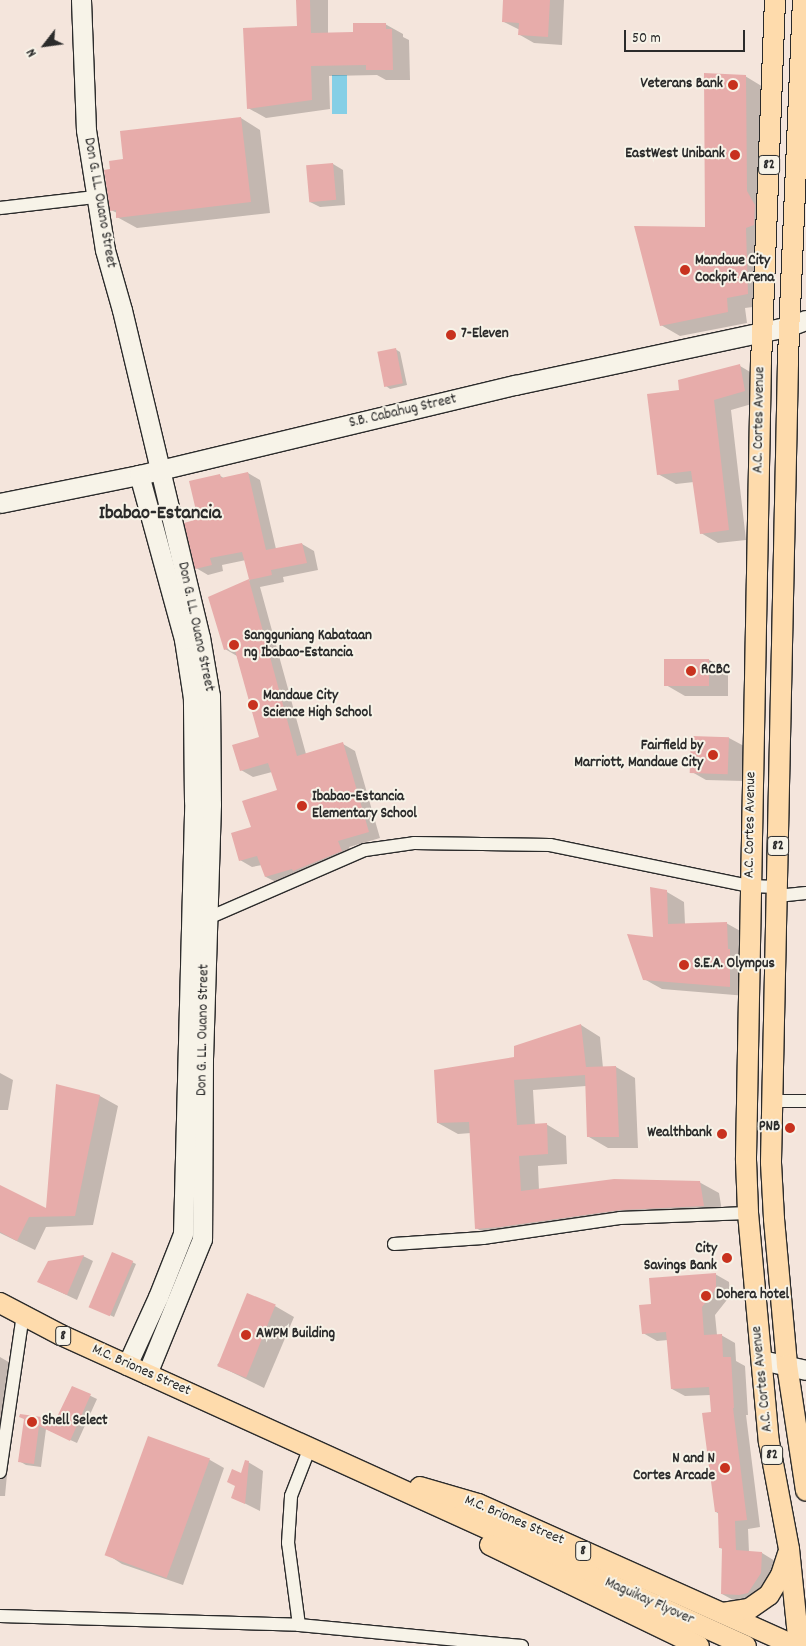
<!DOCTYPE html>
<style>
body{margin:0}
#map{position:relative;width:806px;height:1646px;overflow:hidden;background:#f4e5dc;font-family:Dekko,sans-serif}
div>[style]{position:absolute}
.water>*{inset:0;background:#85cfe6;transform-origin:0 0}
.shadow>*{inset:0;background:#0003}
.building>*{inset:0;background:#e7acaa;transform-origin:0 0}
.roads{filter:drop-shadow(1px 0 #2b2b2b) drop-shadow(-1px 0 #2b2b2b) drop-shadow(0 1px #2b2b2b) drop-shadow(0 -1px #2b2b2b)}
.street>*{height:12px;margin:-6px;padding:0 6px;transform-origin:6px;border-radius:6px;background:#f7f3e8}
.secondary>*{height:19px;margin:-9.5px;padding:0 9.5px;transform-origin:9.5px;border-radius:9.5px;background:#f7f3e8}
.primary>*{height:20px;margin:-10px;padding:0 10px;transform-origin:10px;border-radius:10px;background:#fedbac}
.dots>*{width:14px;height:14px;translate:-50% -50%;box-sizing:border-box;border:2px solid #f7f3e8;border-radius:50%}
span{translate:-50% -50%;white-space:nowrap;text-align:center;line-height:1.15;-webkit-text-stroke:4px #f7f3e8;paint-order:stroke}
.shield-label span{padding:1px 4px;background:#f7f3e8;border:1px solid;border-radius:4px;-webkit-text-stroke-width:0}
.shield-label{font-size:14px;color:#2b2b2b;font-weight:700}
.poi-label{font-size:15px;color:#2b2b2b;font-weight:700}
.right{translate:-100% -50%;text-align:right}
.left{translate:0 -50%;text-align:left}
.street-label{font-size:15px;color:#2b2b2b}
.district-label{font-size:20px;color:#2b2b2b;font-weight:700}
.north{position:absolute;left:20px;top:20px;width:50px;height:50px;-webkit-text-stroke:4px #f7f3e8;paint-order:stroke;rotate:240deg;font-size:14px;font-weight:700;line-height:20px;text-align:center;color:#2b2b2b}
.north::after{content:'';display:block;margin:auto;width:18px;height:22px;background:#2b2b2b;clip-path:polygon(50% 0,100% 100%,50% 72%,0 100%)}
.scale{position:absolute;left:624px;top:30px;width:121px;height:22px;box-sizing:border-box;border:2px solid #2b2b2b;border-top:0;padding-left:6px;font-size:15px;line-height:18px;white-space:nowrap;color:#2b2b2b;-webkit-text-stroke:4px #f7f3e8;paint-order:stroke}
</style>
<div id="map">
<div class="water">
<div style="left:332px;top:75px;width:15px;height:39px"></div>
</div>
<div class="shadow">
<div style="clip-path:polygon(297px 0,328px 0,328px 34px,354px 33px,385px 24px,403px 34px,403px 37px,409px 40px,410px 80px,386px 80px,377px 75px,329px 76px,330px 109px,266px 118px,248px 108px,298px 28px)"></div>
<div style="clip-path:polygon(504px 0,564px 0,562px 45px,534px 43px,520px 35px,520px 30px,504px 22px)"></div>
<div style="clip-path:polygon(745px 76px,765px 88px,767px 305px,745px 308px,747px 323px,680px 336px,661px 325px,707px 228px)"></div>
<div style="clip-path:polygon(241px 118px,260px 130px,270px 213px,137px 228px,117px 217px,117px 213px,111px 210px,124px 160px)"></div>
<div style="clip-path:polygon(333px 164px,343px 170px,345px 205px,320px 207px,310px 202px)"></div>
<div style="clip-path:polygon(395px 349px,400px 352px,407px 385px,390px 389px,386px 386px)"></div>
<div style="clip-path:polygon(740px 366px,757px 376px,762px 401px,731px 410px,746px 540px,718px 543px,701px 533px,694px 482px,676px 484px,658px 474px,681px 391px)"></div>
<div style="clip-path:polygon(248px 473px,260px 480px,276px 549px,302px 544px,314px 551px,318px 570px,283px 577px,284px 582px,260px 587px,306px 754px,343px 744px,355px 751px,380px 838px,349px 847px,353px 857px,278px 883px,266px 877px,262px 865px,252px 867px,240px 860px,252px 828px,278px 790px,272px 772px,253px 777px,241px 770px,261px 738px,237px 656px,225px 649px,210px 598px,250px 580px,246px 560px,222px 565px,223px 571px,208px 575px,196px 568px,200px 520px,219px 475px,225px 479px)"></div>
<div style="clip-path:polygon(709px 660px,728px 671px,728px 696px,685px 696px,666px 685px)"></div>
<div style="clip-path:polygon(692px 737px,729px 738px,744px 746px,743px 781px,706px 780px,692px 772px)"></div>
<div style="clip-path:polygon(667px 892px,684px 902px,685px 924px,726px 923px,744px 933px,747px 996px,662px 989px,644px 979px)"></div>
<div style="clip-path:polygon(581px 1025px,600px 1037px,603px 1068px,616px 1067px,635px 1078px,638px 1148px,608px 1148px,589px 1137px,586px 1086px,533px 1090px,535px 1125px,546px 1124px,566px 1136px,567px 1164px,538px 1166px,539px 1190px,699px 1182px,719px 1193px,723px 1217px,640px 1220px,495px 1239px,476px 1228px,471px 1133px,458px 1134px,438px 1123px,516px 1058px,515px 1047px)"></div>
<div style="clip-path:polygon(0 1073px,13px 1080px,8px 1110px,0 1110px)"></div>
<div style="clip-path:polygon(57px 1086px,100px 1096px,118px 1106px,93px 1225px,46px 1227px,35px 1250px,0 1233px,0 1187px,47px 1210px)"></div>
<div style="clip-path:polygon(83px 1256px,93px 1261px,77px 1300px,39px 1282px)"></div>
<div style="clip-path:polygon(132px 1262px,136px 1264px,114px 1317px,95px 1308px)"></div>
<div style="clip-path:polygon(715px 1274px,729px 1282px,730px 1296px,715px 1315px,717px 1335px,721px 1335px,735px 1343px,736px 1361px,745px 1366px,748px 1415px,746px 1415px,760px 1527px,748px 1529px,749px 1552px,762px 1553px,775px 1561px,774px 1581px,753px 1602px,735px 1601px,722px 1594px,723px 1549px,720px 1548px,719px 1514px,716px 1512px,711px 1395px,685px 1396px,672px 1389px,668px 1340px,657px 1341px,643px 1333px,652px 1305px)"></div>
<div style="clip-path:polygon(275px 1306px,294px 1317px,264px 1388px,217px 1365px)"></div>
<div style="clip-path:polygon(0 1357px,17px 1367px,5px 1496px,0 1496px)"></div>
<div style="clip-path:polygon(72px 1387px,97px 1399px,77px 1443px,46px 1429px,41px 1467px,26px 1465px,19px 1461px,25px 1419px,57px 1420px)"></div>
<div style="clip-path:polygon(149px 1438px,210px 1460px,224px 1468px,183px 1585px,122px 1564px,108px 1555px)"></div>
<div style="clip-path:polygon(248px 1462px,263px 1471px,260px 1511px,232px 1497px)"></div>
</div>
<div class="building">
<div style="clip-path:polygon(296px 0,310px 0,311px 33px,353px 32px,353px 23px,386px 23px,386px 29px,392px 29px,393px 70px,366px 70px,366px 65px,311px 66px,312px 100px,247px 109px,243px 28px,297px 26px)"></div>
<div style="clip-path:polygon(503px 0,550px 0,548px 37px,518px 35px,519px 23px,502px 22px)"></div>
<div style="clip-path:polygon(704px 73px,746px 75px,747px 191px,755px 205px,754px 225px,746px 228px,748px 294px,727px 298px,728px 312px,660px 326px,634px 226px,705px 227px)"></div>
<div style="clip-path:polygon(241px 117px,251px 202px,116px 218px,116px 210px,110px 211px,104px 170px,110px 169px,109px 161px,123px 159px,120px 131px)"></div>
<div style="left:333px;top:163px;width:37px;height:27px;rotate:85deg"></div>
<div style="left:396px;top:348px;width:36px;height:19px;rotate:79deg"></div>
<div style="clip-path:polygon(740px 364px,745px 391px,714px 400px,729px 530px,700px 534px,691px 471px,657px 475px,647px 394px,679px 390px,678px 380px)"></div>
<div style="clip-path:polygon(248px 472px,266px 550px,302px 543px,307px 563px,271px 570px,272px 575px,249px 580px,297px 756px,343px 742px,369px 832px,338px 841px,342px 851px,293px 871px,292px 869px,265px 877px,257px 856px,239px 861px,231px 833px,251px 827px,242px 801px,277px 790px,268px 763px,240px 771px,232px 745px,259px 737px,234px 647px,224px 650px,208px 597px,249px 579px,242px 552px,210px 558px,212px 565px,195px 569px,184px 523px,198px 519px,189px 481px,220px 474px,221px 478px)"></div>
<div style="left:664px;top:659px;width:45px;height:27px"></div>
<div style="left:691px;top:736px;width:38px;height:37px;rotate:2deg"></div>
<div style="clip-path:polygon(650px 887px,667px 890px,668px 924px,727px 922px,728px 949px,730px 949px,730px 987px,643px 980px,627px 934px,653px 937px)"></div>
<div style="clip-path:polygon(581px 1024px,586px 1067px,616px 1066px,619px 1137px,587px 1137px,585px 1075px,514px 1080px,517px 1125px,547px 1123px,548px 1154px,519px 1156px,521px 1191px,614px 1179px,700px 1181px,704px 1206px,620px 1210px,500px 1227px,475px 1229px,469px 1122px,437px 1123px,434px 1070px,514px 1057px,514px 1046px)"></div>
<div style="clip-path:polygon(56px 1084px,100px 1095px,75px 1216px,29px 1217px,17px 1241px,0 1232px,0 1185px,46px 1208px)"></div>
<div style="left:112px;top:1252px;width:23px;height:60px;rotate:23deg"></div>
<div style="clip-path:polygon(84px 1255px,67px 1295px,37px 1282px,48px 1261px)"></div>
<div style="clip-path:polygon(716px 1273px,716px 1289px,702px 1307px,704px 1335px,722px 1334px,723px 1357px,731px 1357px,734px 1408px,733px 1408px,747px 1520px,735px 1521px,736px 1550px,762px 1552px,761px 1573px,748px 1593px,739px 1595px,721px 1594px,722px 1548px,719px 1548px,718px 1512px,715px 1512px,702px 1413px,711px 1412px,709px 1387px,671px 1389px,666px 1332px,642px 1334px,639px 1305px,651px 1304px,649px 1278px)"></div>
<div style="left:247px;top:1293px;width:31px;height:79px;rotate:22deg"></div>
<div style="clip-path:polygon(72px 1386px,91px 1394px,70px 1441px,39px 1426px,34px 1464px,18px 1462px,24px 1419px,19px 1417px,20px 1414px,56px 1419px)"></div>
<div style="left:148px;top:1436px;width:66px;height:127px;rotate:20deg"></div>
<div style="clip-path:polygon(245px 1460px,249px 1461px,245px 1504px,231px 1498px,235px 1486px,227px 1482px,232px 1469px,241px 1473px)"></div>
</div>
<div class="roads">
<div class="street">
<div style="left:0;top:208px;width:96px;rotate:-6.6deg"></div>
<div style="left:777px;top:896px;width:29px;rotate:-6deg"></div>
<div style="left:206px;top:919px;width:173px;rotate:-23.5deg"></div>
<div style="left:365px;top:850px;width:49px;rotate:-8.1deg"></div>
<div style="left:414px;top:843px;width:136px;rotate:0.8deg"></div>
<div style="left:550px;top:845px;width:204px;rotate:11.6deg"></div>
<div style="left:750px;top:886px;width:27px;rotate:2deg"></div>
<div style="left:773px;top:1101px;width:33px"></div>
<div style="left:394px;top:1244px;width:89px;rotate:-3.9deg"></div>
<div style="left:483px;top:1238px;width:138px;rotate:-8.3deg"></div>
<div style="left:620px;top:1218px;width:128px;rotate:-2.2deg"></div>
<div style="left:0;top:1472px;width:160px;rotate:-81.7deg"></div>
<div style="left:0;top:1616px;width:299px;rotate:1.7deg"></div>
<div style="left:299px;top:1625px;width:224px;rotate:5.4deg"></div>
<div style="left:299px;top:1625px;width:83px;rotate:-97.6deg"></div>
<div style="left:288px;top:1543px;width:47px;rotate:-86.3deg"></div>
<div style="left:291px;top:1496px;width:53px;rotate:-68.8deg"></div>
</div>
<div class="secondary">
<div style="left:81px;top:0;width:130px;rotate:87.8deg"></div>
<div style="left:86px;top:130px;width:121px;rotate:81deg"></div>
<div style="left:105px;top:250px;width:62px;rotate:74.2deg"></div>
<div style="left:122px;top:310px;width:336px;rotate:76.6deg"></div>
<div style="left:200px;top:637px;width:60px;rotate:80.4deg"></div>
<div style="left:210px;top:696px;width:108px;rotate:89.5deg"></div>
<div style="left:211px;top:804px;width:254px;rotate:91.8deg"></div>
<div style="left:203px;top:1058px;width:181px;rotate:90.3deg"></div>
<div style="left:202px;top:1239px;width:146px;rotate:112.2deg"></div>
<div style="left:0;top:503px;width:142px;rotate:-11.4deg"></div>
<div style="left:139px;top:475px;width:387px;rotate:-13.5deg"></div>
<div style="left:515px;top:385px;width:281px;rotate:-12.1deg"></div>
<div style="left:790px;top:326px;width:17px;rotate:-21deg"></div>
<div style="left:762px;top:1360px;width:45px;rotate:12.8deg"></div>
<div style="left:127px;top:1365px;width:75px;rotate:-65.5deg"></div>
<div style="left:158px;top:1297px;width:68px;rotate:-68.4deg"></div>
<div style="left:183px;top:1234px;width:433px;rotate:-88.5deg"></div>
<div style="left:194px;top:801px;width:103px;rotate:-90.6deg"></div>
<div style="left:193px;top:698px;width:60px;rotate:-98.7deg"></div>
<div style="left:184px;top:639px;width:170px;rotate:-105.3deg"></div>
</div>
<div class="primary">
<div style="left:775px;top:0;width:361px;rotate:92.2deg"></div>
<div style="left:761px;top:361px;width:799px;rotate:91.08deg"></div>
<div style="left:746px;top:1160px;width:53px;rotate:87.8deg"></div>
<div style="left:748px;top:1213px;width:230px;rotate:84.8deg"></div>
<div style="left:769px;top:1442px;width:109px;rotate:79.4deg"></div>
<div style="left:789px;top:1549px;width:98px;rotate:84.1deg"></div>
<div style="left:803px;top:0;width:363px;rotate:92.4deg"></div>
<div style="left:788px;top:363px;width:800px;rotate:91.22deg"></div>
<div style="left:771px;top:1163px;width:56px;rotate:86.9deg"></div>
<div style="left:774px;top:1219px;width:147px;rotate:84.9deg"></div>
<div style="left:787px;top:1365px;width:127px;rotate:81.4deg"></div>
<div style="left:0;top:1303px;width:69px;rotate:27.7deg"></div>
<div style="left:61px;top:1335px;width:752px;rotate:24.42deg"></div>
<div style="left:420px;top:1487px;width:60px;rotate:16.3deg"></div>
<div style="left:478px;top:1504px;width:348px;rotate:24.1deg"></div>
<div style="left:490px;top:1545px;width:232px;rotate:25.8deg"></div>
<div style="left:723px;top:1613px;width:26px;rotate:-9deg"></div>
<div style="left:749px;top:1609px;width:24px;rotate:-35deg"></div>
<div style="left:769px;top:1595px;width:23px;rotate:-59deg"></div>
<div style="left:781px;top:1575px;width:22px;rotate:-72deg"></div>
</div>
</div>
<div class="dots">
<div style="left:733px;top:85px;background:#c8321e"></div>
<div style="left:735px;top:155px;background:#c8321e"></div>
<div style="left:685px;top:270px;background:#c8321e"></div>
<div style="left:451px;top:335px;background:#c8321e"></div>
<div style="left:234px;top:645px;background:#c8321e"></div>
<div style="left:691px;top:671px;background:#c8321e"></div>
<div style="left:253px;top:705px;background:#c8321e"></div>
<div style="left:713px;top:755px;background:#c8321e"></div>
<div style="left:302px;top:806px;background:#c8321e"></div>
<div style="left:684px;top:965px;background:#c8321e"></div>
<div style="left:790px;top:1128px;background:#c8321e"></div>
<div style="left:722px;top:1134px;background:#c8321e"></div>
<div style="left:727px;top:1258px;background:#c8321e"></div>
<div style="left:706px;top:1296px;background:#c8321e"></div>
<div style="left:246px;top:1335px;background:#c8321e"></div>
<div style="left:32px;top:1422px;background:#c8321e"></div>
<div style="left:725px;top:1468px;background:#c8321e"></div>
</div>
<div class="shield-label">
<span style="left:769px;top:165px">82</span>
<span style="left:778px;top:846px">82</span>
<span style="left:63px;top:1336px">8</span>
<span style="left:772px;top:1455px">82</span>
<span style="left:583px;top:1551px">8</span>
</div>
<div class="poi-label">
<span class="right" style="left:723px;top:85px">Veterans Bank</span>
<span class="right" style="left:725px;top:155px">EastWest Unibank</span>
<span class="left" style="left:695px;top:270px">Mandaue City<br>Cockpit Arena</span>
<span class="left" style="left:461px;top:335px">7-Eleven</span>
<span class="left" style="left:244px;top:645px">Sangguniang Kabataan<br>ng Ibabao-Estancia</span>
<span class="left" style="left:701px;top:671px">RCBC</span>
<span class="left" style="left:263px;top:705px">Mandaue City<br>Science High School</span>
<span class="right" style="left:703px;top:755px">Fairfield by<br>Marriott, Mandaue City</span>
<span class="left" style="left:312px;top:806px">Ibabao-Estancia<br>Elementary School</span>
<span class="left" style="left:694px;top:965px">S.E.A. Olympus</span>
<span class="right" style="left:780px;top:1128px">PNB</span>
<span class="right" style="left:712px;top:1134px">Wealthbank</span>
<span class="right" style="left:717px;top:1258px">City<br>Savings Bank</span>
<span class="left" style="left:716px;top:1296px">Dohera hotel</span>
<span class="left" style="left:256px;top:1335px">AWPM Building</span>
<span class="left" style="left:42px;top:1422px">Shell Select</span>
<span class="right" style="left:715px;top:1468px">N and N<br>Cortes Arcade</span>
</div>
<div class="street-label">
<span style="left:99px;top:203px;rotate:80deg">Don G. LL. Ouano Street</span>
<span style="left:403px;top:412px;rotate:-13deg">S.B. Cabahug Street</span>
<span style="left:760px;top:420px;rotate:-89deg">A.C. Cortes Avenue</span>
<span style="left:195px;top:627px;rotate:78deg">Don G. LL. Ouano Street</span>
<span style="left:751px;top:825px;rotate:-89deg">A.C. Cortes Avenue</span>
<span style="left:204px;top:1030px;rotate:-89deg">Don G. LL. Ouano Street</span>
<span style="left:141px;top:1371px;rotate:24deg">M.C. Briones Street</span>
<span style="left:763px;top:1379px;rotate:-96deg">A.C. Cortes Avenue</span>
<span style="left:514px;top:1521px;rotate:23deg">M.C. Briones Street</span>
<span style="left:649px;top:1602px;rotate:24deg">Maguikay Flyover</span>
</div>
<div class="district-label">
<span style="left:160px;top:514px">Ibabao-Estancia</span>
</div>
<div class="north">N</div>
<div class="scale">50 m</div>
</div>
